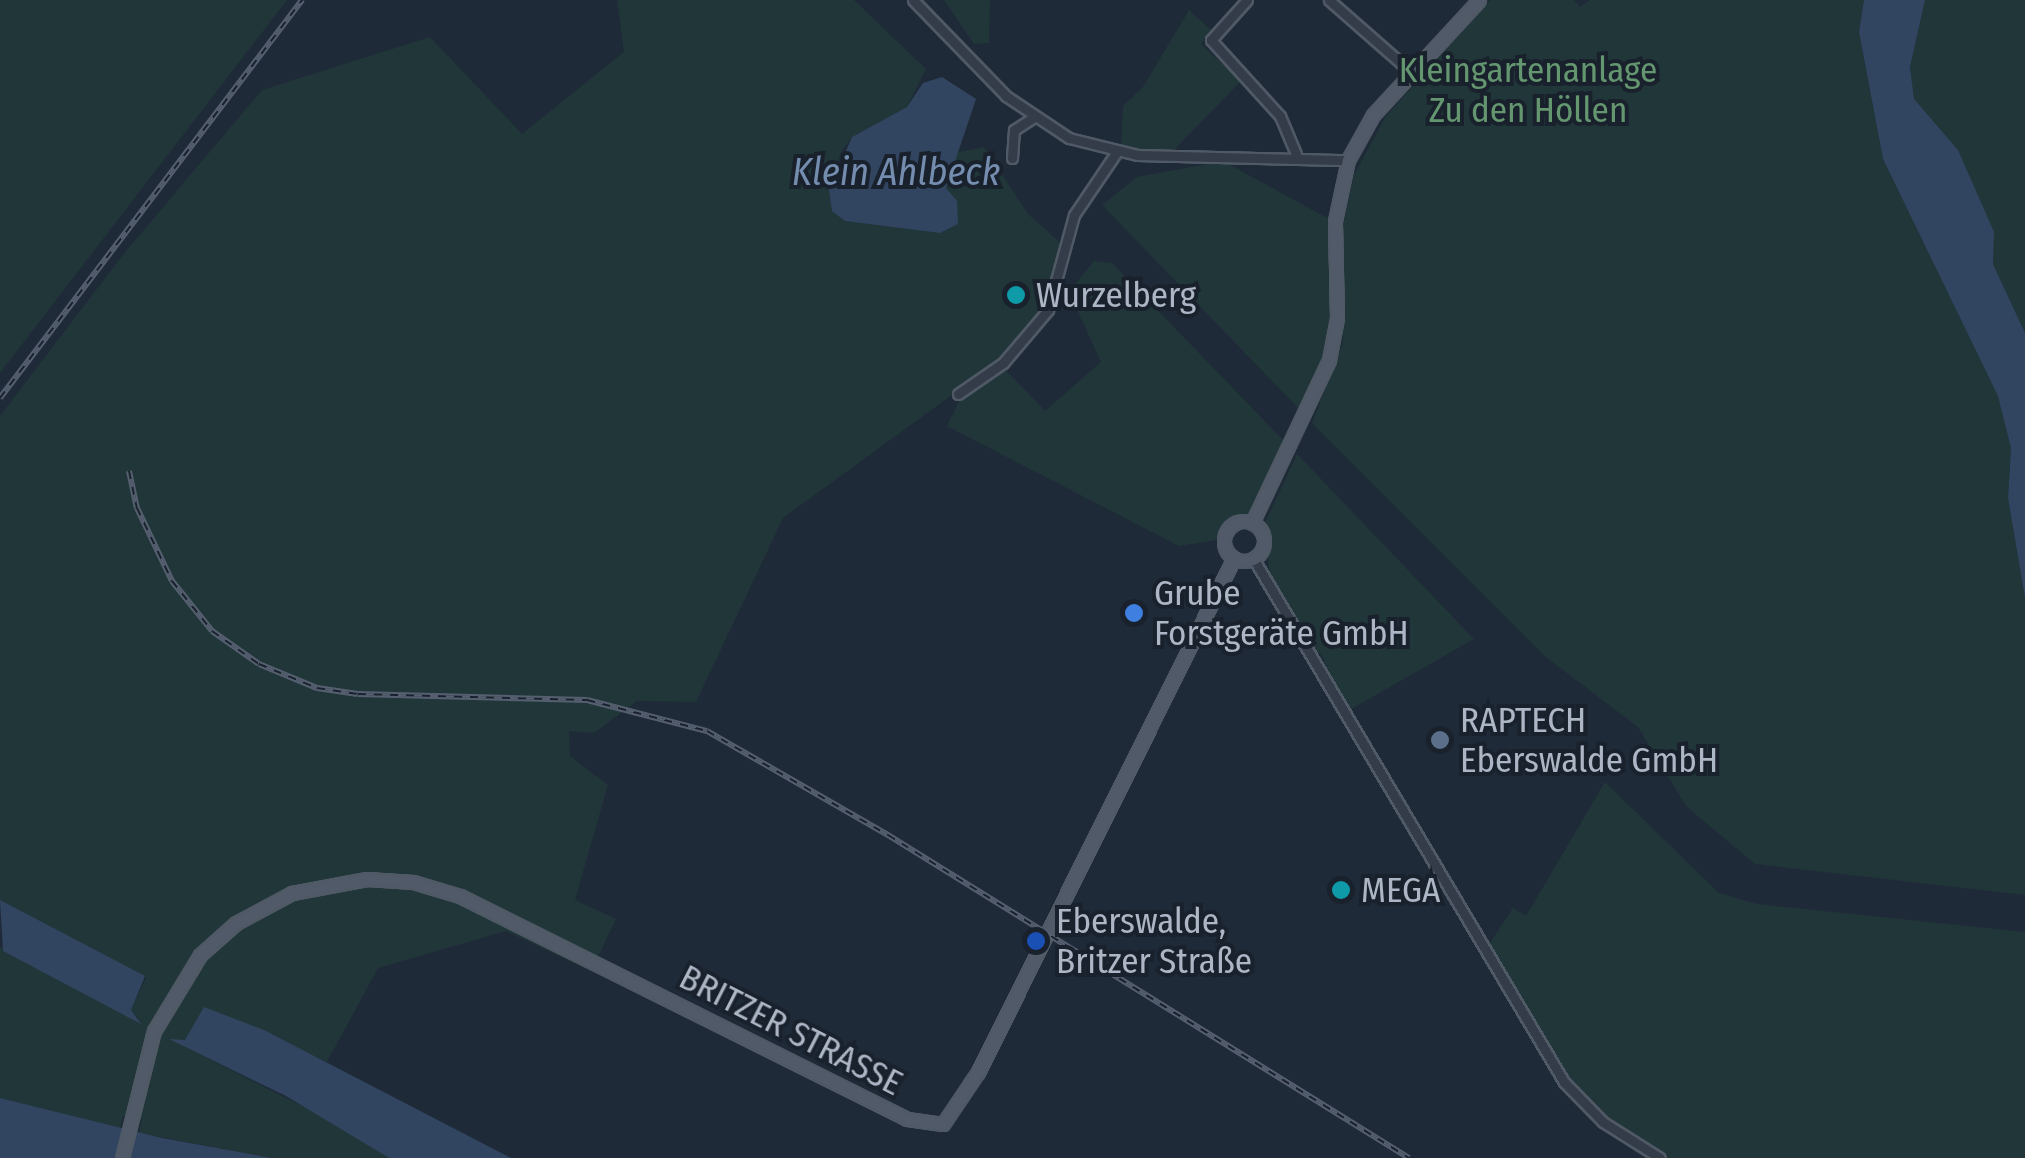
<!DOCTYPE html>
<meta charset="utf-8">
<style>
body{margin:0}
#map{position:relative;width:2025px;height:1158px;overflow:hidden;background:#1f2a38;font-family:"Fira Sans Condensed",sans-serif}
div>[style]{position:absolute}
.green>*{inset:0;background:#213639}
.water>*{inset:0;background:#324560}
.roads{filter:drop-shadow(2px 0 #505966) drop-shadow(-2px 0 #505966) drop-shadow(0 2px #505966) drop-shadow(0 -2px #505966)}
.minor>*{height:9px;margin:-4.5px;padding:0 4.5px;transform-origin:4.5px;border-radius:4.5px;background:#333c48}
.major>*{height:11px;margin:-5.5px;padding:0 5.5px;transform-origin:5.5px;border-radius:5.5px;background:#515a69}
.major>.ring{margin:-5.5px;padding:0;box-sizing:content-box;background:none;border:11px solid #515a69;border-radius:50%}
.rail>*{height:6px;margin-top:-3px;transform-origin:0;background:repeating-linear-gradient(90deg,#19212d 0 8px,#555f70 0 16px);box-sizing:border-box;border-block:2px solid #555f70}
.dots>*{width:28px;height:28px;translate:-50% -50%;box-sizing:border-box;border:5px solid #19212d;border-radius:50%}
span{translate:-50% -50%;white-space:nowrap;text-align:center;line-height:1.15;-webkit-text-stroke:8px #19212d;paint-order:stroke}
.park-label{font-size:35px;color:#649670}
.poi-label{font-size:35px;color:#adb6c5}
.left{translate:0 -50%;text-align:left}
.street-label{font-size:35px;color:#adb6c5}
.water-label{font-size:38px;color:#748daf;font-style:italic}
</style>
<div id="map">
<div class="green">
<div style="clip-path:polygon(0 0,287px 0,0 373px)"></div>
<div style="clip-path:polygon(617px 0,854px 0,926px 69px,907px 107px,852px 137px,841px 152px,829px 190px,845px 221px,940px 233px,958px 224px,946px 188px,953px 153px,984px 147px,1028px 214px,1065px 247px,1044px 307px,1000px 360px,783px 518px,696px 702px,637px 701px,594px 733px,569px 731px,570px 756px,608px 785px,575px 900px,616px 919px,591px 971px,506px 931px,378px 968px,327px 1062px,251px 1027px,187px 1048px,320px 1115px,389px 1158px,272px 1158px,139px 1133px,142px 1120px,131px 1117px,123px 1116px,120px 1128px,0 1098px,0 947px,142px 1020px,120px 1005px,131px 1009px,146px 978px,0 900px,0 416px,122px 256px,262px 90px,430px 37px,522px 134px,624px 52px)"></div>
<div style="clip-path:polygon(944px 0,990px 0,989px 43px,974px 44px)"></div>
<div style="clip-path:polygon(1491px 0,1574px 0,1580px 7px,1590px 0,1864px 0,1859px 32px,1883px 159px,1998px 395px,2011px 448px,2008px 498px,2025px 598px,2025px 895px,1755px 864px,1686px 806px,1638px 727px,1547px 658px,1312px 423px,1343px 343px,1342px 231px,1354px 175px,1386px 116px)"></div>
<div style="clip-path:polygon(1925px 0,2025px 0,2025px 333px,1993px 264px,1991px 241px,1958px 150px,1914px 100px,1910px 67px)"></div>
<div style="clip-path:polygon(1189px 10px,1211px 30px,1201px 44px,1241px 81px,1173px 151px,1121px 149px,1123px 106px,1143px 87px)"></div>
<div style="clip-path:polygon(1223px 161px,1331px 220px,1333px 318px,1324px 365px,1303px 413px,1102px 205px,1137px 177px)"></div>
<div style="clip-path:polygon(1094px 261px,1112px 263px,1287px 444px,1250px 513px,1228px 524px,1217px 540px,1179px 546px,947px 426px,960px 399px,1003px 367px,1045px 411px,1101px 362px,1069px 292px)"></div>
<div style="clip-path:polygon(1297px 454px,1474px 639px,1346px 712px,1321px 654px,1312px 650px,1269px 573px,1266px 521px)"></div>
<div style="clip-path:polygon(1605px 782px,1719px 893px,1757px 904px,2025px 932px,2025px 1158px,1660px 1158px,1628px 1140px,1564px 1082px,1486px 949px,1513px 908px,1526px 916px)"></div>
</div>
<div class="water">
<div style="clip-path:polygon(1864px 0,1925px 0,1910px 67px,1914px 99px,1958px 150px,1994px 232px,1993px 264px,2025px 333px,2025px 598px,2008px 498px,2011px 448px,1998px 396px,1883px 159px,1859px 32px)"></div>
<div style="clip-path:polygon(942px 77px,976px 99px,946px 188px,957px 201px,958px 224px,940px 233px,845px 221px,832px 211px,829px 190px,852px 137px,907px 107px,923px 83px)"></div>
<div style="clip-path:polygon(0 900px,145px 976px,131px 1010px,141px 1024px,3px 951px)"></div>
<div style="clip-path:polygon(204px 1007px,264px 1030px,511px 1158px,389px 1158px,286px 1096px,169px 1039px,185px 1040px)"></div>
<div style="clip-path:polygon(0 1098px,162px 1138px,272px 1158px,0 1158px)"></div>
</div>
<div class="roads">
<div class="minor">
<div style="left:913px;top:0;width:134px;rotate:45.9deg"></div>
<div style="left:1006px;top:96px;width:76px;rotate:33.7deg"></div>
<div style="left:1069px;top:138px;width:70px;rotate:14deg"></div>
<div style="left:1137px;top:155px;width:211px;rotate:1.4deg"></div>
<div style="left:1247px;top:0;width:54px;rotate:132deg"></div>
<div style="left:1211px;top:40px;width:103px;rotate:47.8deg"></div>
<div style="left:1280px;top:116px;width:41px;rotate:67.2deg"></div>
<div style="left:1329px;top:0;width:111px;rotate:41.3deg"></div>
<div style="left:1012px;top:158px;width:28px;rotate:-86deg"></div>
<div style="left:1014px;top:130px;width:24px;rotate:-33deg"></div>
<div style="left:958px;top:394px;width:55px;rotate:-34.6deg"></div>
<div style="left:1003px;top:363px;width:70px;rotate:-49.7deg"></div>
<div style="left:1048px;top:310px;width:98px;rotate:-74.7deg"></div>
<div style="left:1074px;top:215px;width:75px;rotate:-55.9deg"></div>
<div style="left:1253px;top:558px;width:609px;rotate:59.31deg"></div>
<div style="left:1564px;top:1082px;width:56px;rotate:45.7deg"></div>
<div style="left:1603px;top:1122px;width:67px;rotate:32.3deg"></div>
</div>
<div class="major">
<div class="ring" style="left:1224px;top:521px;width:29px;height:29px"></div>
<div style="left:1252px;top:523px;width:180px;rotate:-64.7deg"></div>
<div style="left:1329px;top:360px;width:43px;rotate:-79.2deg"></div>
<div style="left:1337px;top:318px;width:97px;rotate:-91.2deg"></div>
<div style="left:1335px;top:221px;width:62px;rotate:-78deg"></div>
<div style="left:1348px;top:160px;width:51px;rotate:-60.9deg"></div>
<div style="left:1373px;top:115px;width:156px;rotate:-47.3deg"></div>
<div style="left:122px;top:1158px;width:131px;rotate:-75.9deg"></div>
<div style="left:154px;top:1031px;width:89px;rotate:-58.8deg"></div>
<div style="left:200px;top:955px;width:48px;rotate:-41.6deg"></div>
<div style="left:236px;top:923px;width:64px;rotate:-28.2deg"></div>
<div style="left:292px;top:893px;width:76px;rotate:-10.6deg"></div>
<div style="left:367px;top:879px;width:46px;rotate:3.7deg"></div>
<div style="left:413px;top:882px;width:49px;rotate:16.6deg"></div>
<div style="left:460px;top:896px;width:500px;rotate:26.5deg"></div>
<div style="left:907px;top:1119px;width:36px;rotate:8deg"></div>
<div style="left:943px;top:1124px;width:63px;rotate:-56.1deg"></div>
<div style="left:978px;top:1072px;width:574px;rotate:-63.52deg"></div>
</div>
</div>
<div class="rail">
<div style="left:0;top:398px;width:500px;rotate:-52.8deg"></div>
<div style="left:129px;top:471px;width:38px;rotate:78deg"></div>
<div style="left:137px;top:508px;width:81px;rotate:64.4deg"></div>
<div style="left:172px;top:581px;width:64px;rotate:51.3deg"></div>
<div style="left:212px;top:631px;width:57px;rotate:35.1deg"></div>
<div style="left:259px;top:664px;width:63px;rotate:22.5deg"></div>
<div style="left:317px;top:688px;width:41px;rotate:8.3deg"></div>
<div style="left:358px;top:694px;width:229px;rotate:1.5deg"></div>
<div style="left:587px;top:700px;width:124px;rotate:14.5deg"></div>
<div style="left:707px;top:731px;width:209px;rotate:29.9deg"></div>
<div style="left:888px;top:835px;width:613px;rotate:31.8deg"></div>
</div>
<div class="dots">
<div style="left:1016px;top:295px;background:#0f9aa8"></div>
<div style="left:1134px;top:613px;background:#3f7fe0"></div>
<div style="left:1440px;top:740px;background:#5c6f8a"></div>
<div style="left:1341px;top:890px;background:#0f9aa8"></div>
<div style="left:1036px;top:941px;background:#1a4fb4"></div>
</div>
<div class="park-label">
<span style="left:1528px;top:90px">Kleingartenanlage<br>Zu den Höllen</span>
</div>
<div class="poi-label">
<span class="left" style="left:1036px;top:295px">Wurzelberg</span>
<span class="left" style="left:1154px;top:613px">Grube<br>Forstgeräte GmbH</span>
<span class="left" style="left:1460px;top:740px">RAPTECH<br>Eberswalde GmbH</span>
<span class="left" style="left:1361px;top:890px">MEGA</span>
<span class="left" style="left:1056px;top:941px">Eberswalde,<br>Britzer Straße</span>
</div>
<div class="street-label">
<span style="left:791px;top:1030px;rotate:27deg">BRITZER STRASSE</span>
</div>
<div class="water-label">
<span style="left:896px;top:173px">Klein Ahlbeck</span>
</div>
</div>
